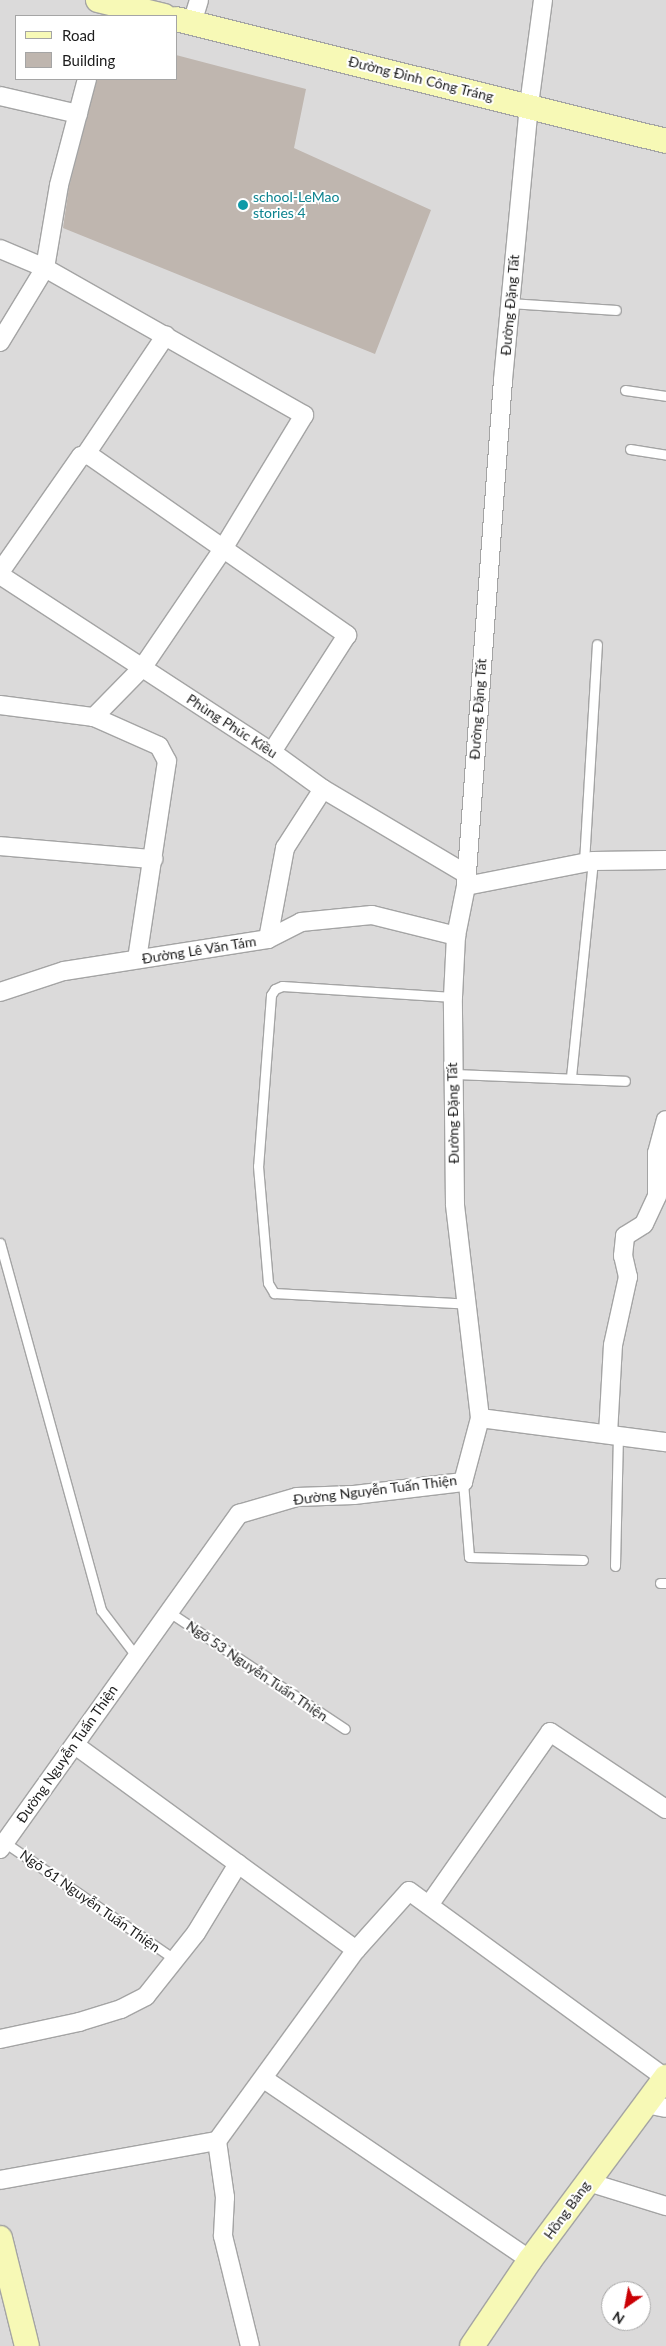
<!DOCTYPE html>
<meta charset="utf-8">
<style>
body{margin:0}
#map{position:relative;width:666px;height:2346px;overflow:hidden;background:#eeeae3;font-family:Lato,sans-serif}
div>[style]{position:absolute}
.residential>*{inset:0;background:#dbdada}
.building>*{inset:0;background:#bfb6af}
.roads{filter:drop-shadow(1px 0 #a4a4a4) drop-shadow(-1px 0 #a4a4a4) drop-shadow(0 1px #a4a4a4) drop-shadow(0 -1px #a4a4a4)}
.lane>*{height:9px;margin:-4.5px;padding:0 4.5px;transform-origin:4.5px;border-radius:4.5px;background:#fff}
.street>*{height:18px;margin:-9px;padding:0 9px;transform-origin:9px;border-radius:9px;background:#fff}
.secondary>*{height:24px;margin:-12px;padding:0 12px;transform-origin:12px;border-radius:12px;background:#f7f9b6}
.dots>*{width:14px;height:14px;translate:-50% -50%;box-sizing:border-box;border:2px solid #fff;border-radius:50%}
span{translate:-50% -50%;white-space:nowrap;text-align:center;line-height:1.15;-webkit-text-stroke:4px #fff;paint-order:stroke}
.street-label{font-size:14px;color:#1d1d1d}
.culture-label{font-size:14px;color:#0d838f}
.left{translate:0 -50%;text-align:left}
.legend{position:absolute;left:15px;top:15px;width:162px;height:65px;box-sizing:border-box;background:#fff;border:1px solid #a5a5a5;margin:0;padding:6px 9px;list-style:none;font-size:15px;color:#1d1d1d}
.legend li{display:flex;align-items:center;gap:10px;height:25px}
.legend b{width:25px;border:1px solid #a5a5a5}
.north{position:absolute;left:601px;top:2281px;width:50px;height:50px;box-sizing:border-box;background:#fff;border:1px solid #a5a5a5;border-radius:50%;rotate:213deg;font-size:14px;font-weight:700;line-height:20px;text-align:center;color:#1d1d1d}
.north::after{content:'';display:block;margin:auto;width:18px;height:22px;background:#ca0105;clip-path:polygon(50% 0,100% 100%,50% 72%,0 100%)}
</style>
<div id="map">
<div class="residential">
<div style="clip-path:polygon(evenodd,0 0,666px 0,666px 2346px,0 2346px,0 0,16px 16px,176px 16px,176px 79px,16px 79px,16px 16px,0 0,611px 2291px,641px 2291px,641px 2321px,611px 2321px,611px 2291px)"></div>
</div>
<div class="building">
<div style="clip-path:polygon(176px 55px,306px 89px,294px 148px,431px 210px,375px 354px,63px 228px,69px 187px,97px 79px,176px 79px)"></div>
</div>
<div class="roads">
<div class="lane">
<div style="left:510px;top:303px;width:106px;rotate:3.8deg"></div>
<div style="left:625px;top:390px;width:41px;rotate:8.3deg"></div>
<div style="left:630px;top:449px;width:36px;rotate:9deg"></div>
<div style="left:584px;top:862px;width:218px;rotate:-86.6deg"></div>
<div style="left:453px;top:997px;width:171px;rotate:-176.3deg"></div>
<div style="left:282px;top:986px;width:8px;rotate:157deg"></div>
<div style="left:275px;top:989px;width:7px;rotate:124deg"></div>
<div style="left:271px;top:995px;width:171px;rotate:94.3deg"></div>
<div style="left:258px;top:1166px;width:117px;rotate:85.1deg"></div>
<div style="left:268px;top:1283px;width:12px;rotate:59deg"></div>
<div style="left:274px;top:1293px;width:194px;rotate:3.2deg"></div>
<div style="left:453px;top:1074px;width:172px;rotate:2.3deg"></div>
<div style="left:571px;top:1077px;width:217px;rotate:-84.2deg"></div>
<div style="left:0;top:1243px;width:381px;rotate:74.6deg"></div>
<div style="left:101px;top:1610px;width:58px;rotate:52.7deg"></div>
<div style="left:463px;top:1482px;width:75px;rotate:85.4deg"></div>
<div style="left:469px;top:1557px;width:114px;rotate:1.5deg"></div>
<div style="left:615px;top:1566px;width:131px;rotate:-88.7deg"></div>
<div style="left:660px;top:1583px;width:6px"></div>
<div style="left:169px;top:1612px;width:211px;rotate:33.6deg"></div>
<div style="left:4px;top:1842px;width:209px;rotate:34.5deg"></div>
</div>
<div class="street">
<div style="left:192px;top:23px;width:24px;rotate:-73deg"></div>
<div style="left:0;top:96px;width:80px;rotate:13deg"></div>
<div style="left:0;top:249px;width:49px;rotate:22.9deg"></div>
<div style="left:45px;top:268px;width:298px;rotate:29.6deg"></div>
<div style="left:304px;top:415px;width:157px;rotate:121.2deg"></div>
<div style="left:223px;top:549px;width:144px;rotate:124.2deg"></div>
<div style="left:142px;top:668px;width:69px;rotate:134.4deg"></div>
<div style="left:0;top:342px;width:87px;rotate:-58.7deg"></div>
<div style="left:45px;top:268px;width:84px;rotate:-80.4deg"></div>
<div style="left:59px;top:185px;width:110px;rotate:-75.2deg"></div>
<div style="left:86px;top:454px;width:143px;rotate:-56.1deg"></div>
<div style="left:0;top:572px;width:141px;rotate:-55.1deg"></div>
<div style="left:81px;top:456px;width:8px;rotate:-7deg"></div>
<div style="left:89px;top:455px;width:315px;rotate:34.9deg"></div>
<div style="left:347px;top:635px;width:139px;rotate:122.7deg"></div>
<div style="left:0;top:575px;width:325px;rotate:33.1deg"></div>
<div style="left:272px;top:752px;width:63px;rotate:36deg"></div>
<div style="left:323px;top:789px;width:166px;rotate:30.7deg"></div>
<div style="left:0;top:705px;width:95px;rotate:7.3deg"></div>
<div style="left:94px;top:717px;width:71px;rotate:24deg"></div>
<div style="left:159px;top:746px;width:17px;rotate:62deg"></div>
<div style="left:167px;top:761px;width:200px;rotate:98.6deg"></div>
<div style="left:0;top:846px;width:154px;rotate:4.9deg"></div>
<div style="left:466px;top:886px;width:129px;rotate:-11.1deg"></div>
<div style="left:593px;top:861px;width:73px;rotate:-0.8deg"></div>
<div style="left:268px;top:939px;width:93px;rotate:-79.4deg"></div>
<div style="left:285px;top:848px;width:70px;rotate:-57.2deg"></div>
<div style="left:0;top:992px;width:67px;rotate:-18.2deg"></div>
<div style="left:64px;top:971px;width:206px;rotate:-8.9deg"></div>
<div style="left:268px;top:939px;width:37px;rotate:-27deg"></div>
<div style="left:301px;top:922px;width:71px;rotate:-5.6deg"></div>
<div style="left:372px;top:915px;width:87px;rotate:14deg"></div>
<div style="left:480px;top:1418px;width:215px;rotate:-96.7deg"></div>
<div style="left:455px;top:1204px;width:207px;rotate:-90.6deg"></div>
<div style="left:453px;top:997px;width:61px;rotate:-87.2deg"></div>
<div style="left:456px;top:936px;width:51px;rotate:-78.7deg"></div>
<div style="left:466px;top:886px;width:507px;rotate:-85.82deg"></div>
<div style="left:503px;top:380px;width:276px;rotate:-84.6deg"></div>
<div style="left:529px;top:105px;width:106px;rotate:-82.4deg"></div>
<div style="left:608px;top:1434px;width:89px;rotate:-86.8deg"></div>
<div style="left:613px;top:1345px;width:70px;rotate:-77.6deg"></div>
<div style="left:628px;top:1277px;width:22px;rotate:-103deg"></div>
<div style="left:623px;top:1256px;width:20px;rotate:-84deg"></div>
<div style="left:625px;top:1236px;width:22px;rotate:-32deg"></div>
<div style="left:644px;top:1224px;width:31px;rotate:-65deg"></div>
<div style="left:657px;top:1196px;width:43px;rotate:-90deg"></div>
<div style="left:657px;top:1153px;width:34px;rotate:-75deg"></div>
<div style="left:75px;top:1745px;width:348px;rotate:36.1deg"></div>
<div style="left:0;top:1849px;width:412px;rotate:-54.5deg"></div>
<div style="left:239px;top:1514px;width:60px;rotate:-16.3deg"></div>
<div style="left:297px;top:1497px;width:57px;rotate:-2deg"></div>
<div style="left:354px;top:1495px;width:110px;rotate:-6.8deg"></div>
<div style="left:463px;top:1482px;width:66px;rotate:-75.1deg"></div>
<div style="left:480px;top:1418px;width:188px;rotate:7.4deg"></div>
<div style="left:429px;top:1905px;width:211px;rotate:-55deg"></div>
<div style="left:550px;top:1732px;width:139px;rotate:33.6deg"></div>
<div style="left:0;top:2039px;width:81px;rotate:-12.1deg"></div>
<div style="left:79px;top:2022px;width:44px;rotate:-17.2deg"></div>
<div style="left:121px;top:2009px;width:28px;rotate:-27deg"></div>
<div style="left:146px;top:1996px;width:80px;rotate:-51.6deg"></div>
<div style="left:196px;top:1933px;width:81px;rotate:-58.7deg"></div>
<div style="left:264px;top:2079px;width:322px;rotate:34.2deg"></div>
<div style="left:646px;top:2104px;width:20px;rotate:11deg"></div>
<div style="left:217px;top:2141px;width:57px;rotate:81.9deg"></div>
<div style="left:225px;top:2197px;width:39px;rotate:93deg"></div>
<div style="left:223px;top:2236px;width:113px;rotate:76.2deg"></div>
<div style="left:0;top:2180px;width:220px;rotate:-10.2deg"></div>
<div style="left:217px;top:2141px;width:236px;rotate:-54deg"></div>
<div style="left:356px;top:1950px;width:79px;rotate:-48.1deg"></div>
<div style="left:409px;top:1891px;width:317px;rotate:36.1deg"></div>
<div style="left:588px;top:2182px;width:82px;rotate:17.1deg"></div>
</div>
<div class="secondary">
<div style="left:98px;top:0;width:68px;rotate:13.6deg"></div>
<div style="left:176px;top:19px;width:505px;rotate:13.98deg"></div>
<div style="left:0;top:2238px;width:111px;rotate:76deg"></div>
<div style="left:472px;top:2346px;width:104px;rotate:-56deg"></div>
<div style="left:530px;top:2260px;width:228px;rotate:-53.4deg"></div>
</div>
</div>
<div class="dots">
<div style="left:243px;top:205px;background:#0f9aa8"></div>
</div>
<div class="street-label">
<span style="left:421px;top:79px;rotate:14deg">Đường Đinh Công Tráng</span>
<span style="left:510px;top:305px;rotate:-85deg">Đường Đặng Tất</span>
<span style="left:478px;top:709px;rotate:-86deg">Đường Đặng Tất</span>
<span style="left:232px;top:726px;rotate:33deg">Phùng Phúc Kiều</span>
<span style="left:199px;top:950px;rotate:-9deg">Đường Lê Văn Tám</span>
<span style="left:453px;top:1113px;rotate:-91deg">Đường Đặng Tất</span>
<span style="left:375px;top:1490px;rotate:-7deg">Đường Nguyễn Tuấn Thiện</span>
<span style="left:257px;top:1671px;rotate:34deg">Ngõ 53 Nguyễn Tuấn Thiện</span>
<span style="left:67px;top:1754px;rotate:-55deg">Đường Nguyễn Tuấn Thiện</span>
<span style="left:90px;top:1901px;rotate:35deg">Ngõ 61 Nguyễn Tuấn Thiện</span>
<span style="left:567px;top:2210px;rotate:-54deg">Hồng Bàng</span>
</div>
<div class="culture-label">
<span class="left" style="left:253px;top:205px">school-LeMao<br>stories 4</span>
</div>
<ul class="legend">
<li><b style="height:6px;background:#f7f9b6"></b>Road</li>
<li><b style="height:14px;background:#bfb6af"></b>Building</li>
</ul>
<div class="north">N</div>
</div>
